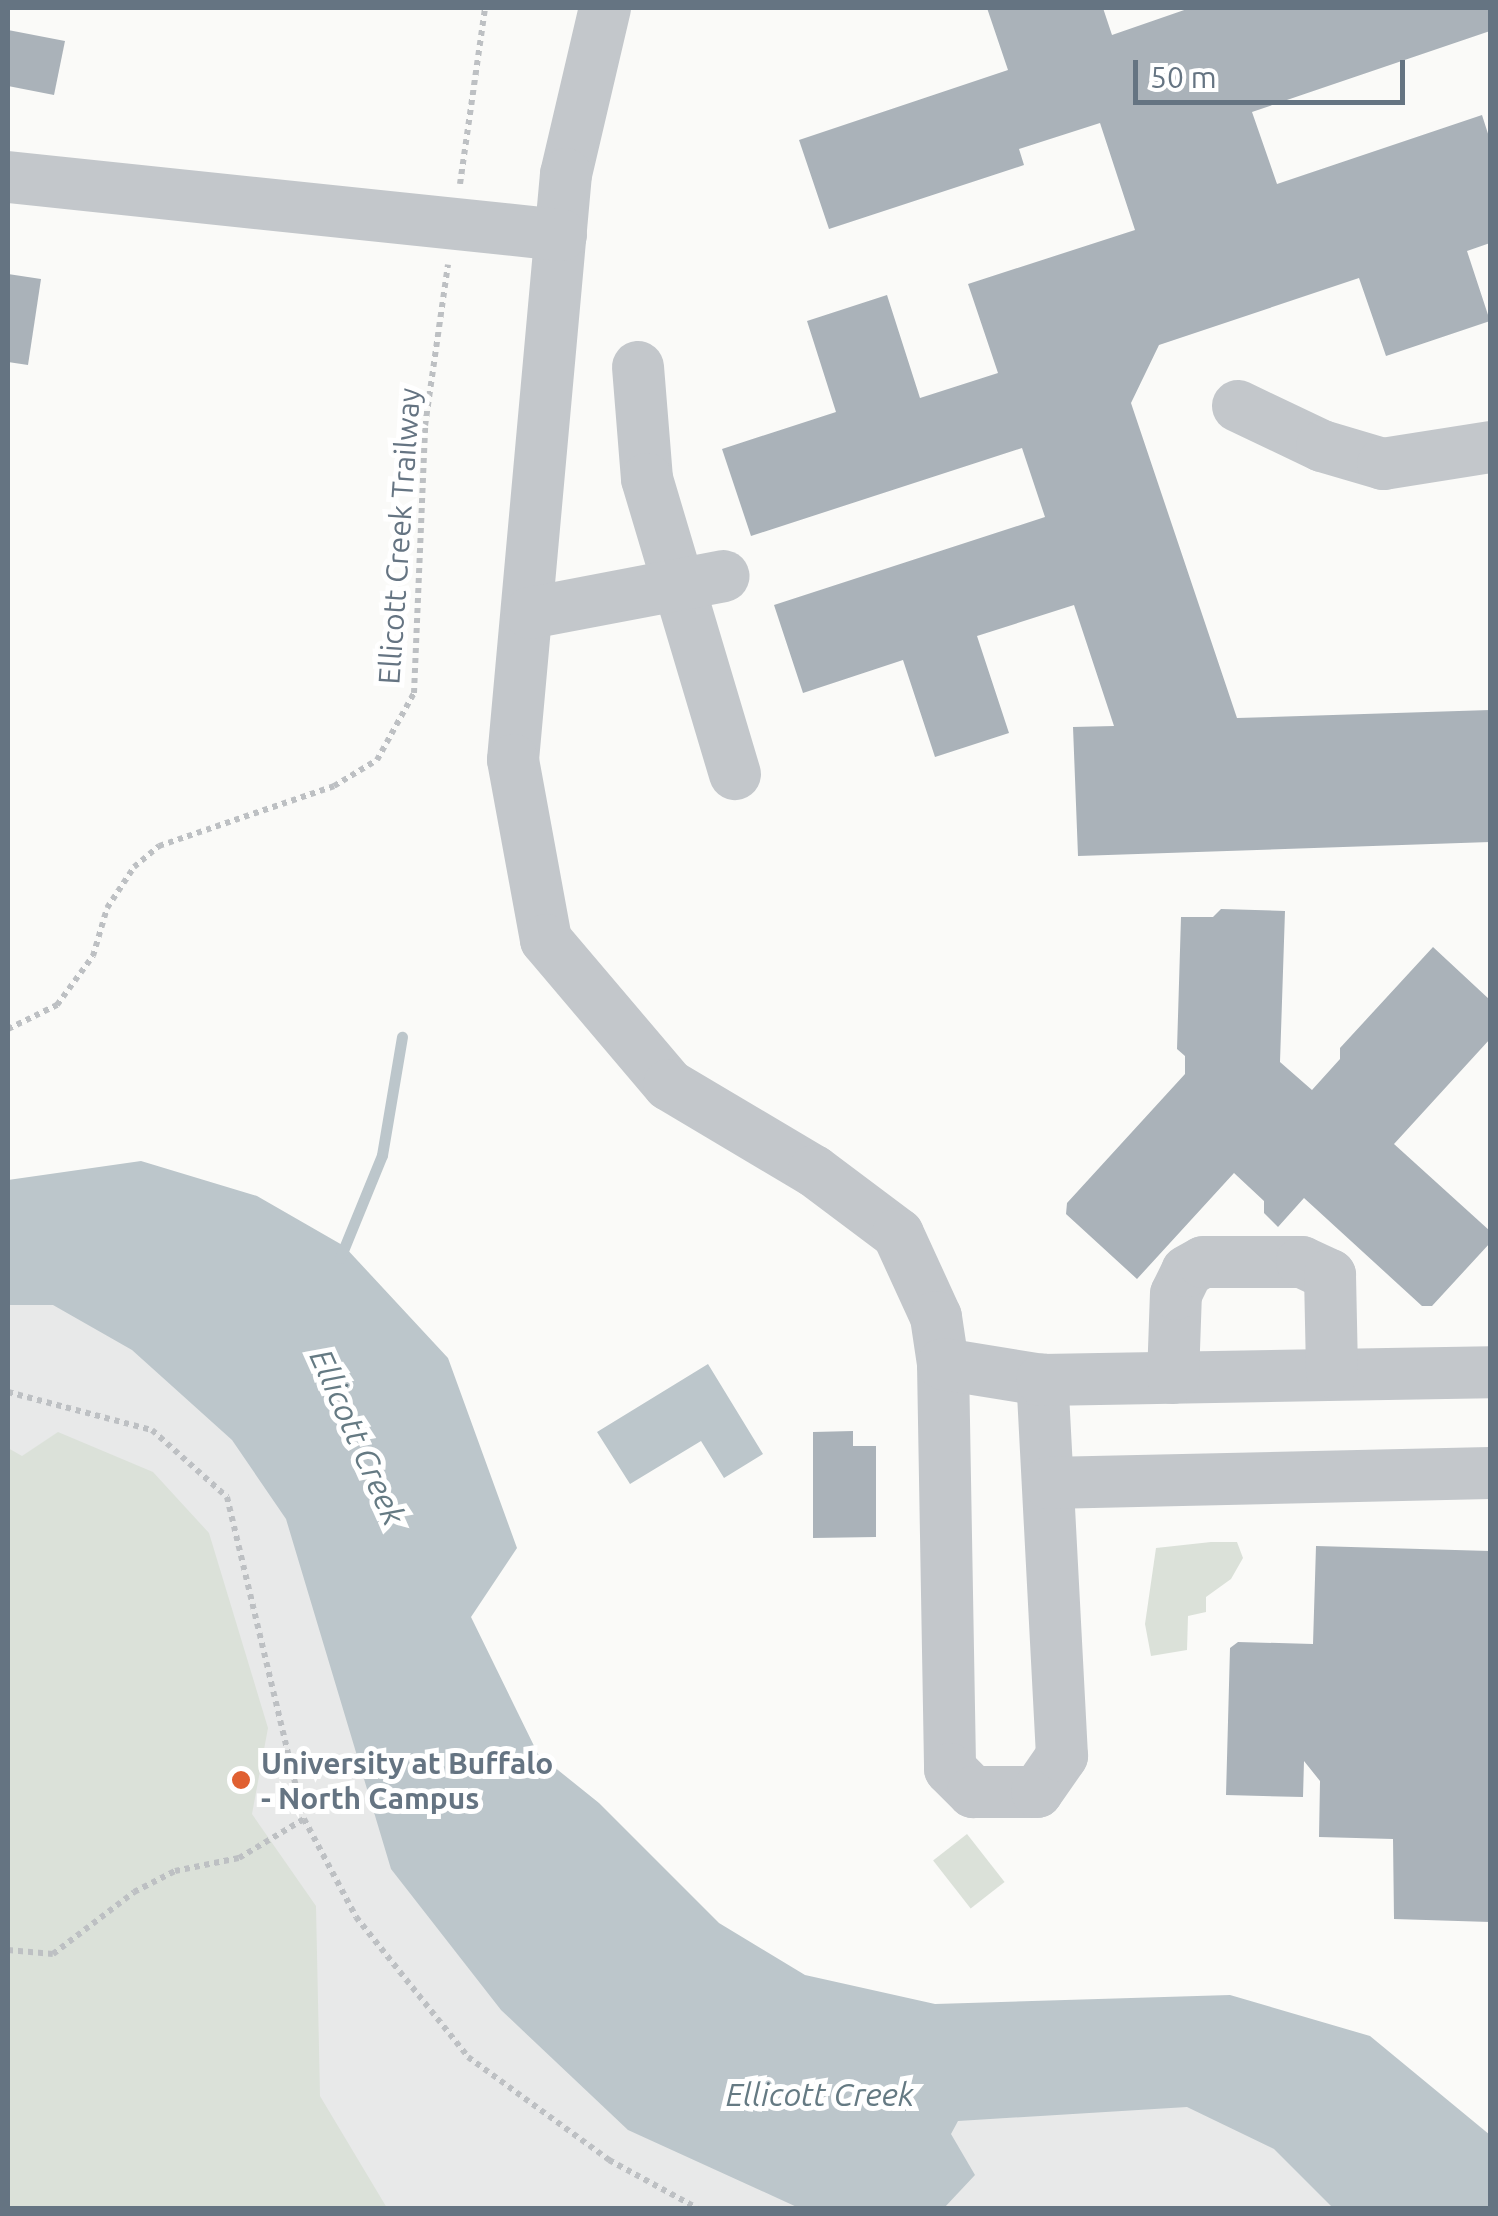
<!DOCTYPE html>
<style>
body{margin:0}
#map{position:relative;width:1498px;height:2216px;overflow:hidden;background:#fafaf8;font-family:Ubuntu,sans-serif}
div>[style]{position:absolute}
.built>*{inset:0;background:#e8e9e9}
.green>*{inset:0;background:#dbe1d9;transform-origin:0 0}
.water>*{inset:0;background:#bcc6cb}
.stream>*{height:11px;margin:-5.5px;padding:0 5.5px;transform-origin:5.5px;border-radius:5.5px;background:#bcc6cb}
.building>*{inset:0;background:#aab2b9}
.path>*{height:6px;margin-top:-3px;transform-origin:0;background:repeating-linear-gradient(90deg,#bdc0c3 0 5px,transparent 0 10px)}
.minor>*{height:52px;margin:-26px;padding:0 26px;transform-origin:26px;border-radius:26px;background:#c3c7cb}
.dots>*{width:28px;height:28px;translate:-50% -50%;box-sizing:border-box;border:5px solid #fff;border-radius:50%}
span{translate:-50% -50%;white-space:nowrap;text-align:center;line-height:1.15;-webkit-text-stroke:10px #fff;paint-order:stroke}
.street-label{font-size:30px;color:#657482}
.poi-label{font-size:30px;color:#657482;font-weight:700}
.left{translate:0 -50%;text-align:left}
.water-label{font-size:32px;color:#657a83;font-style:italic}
.frame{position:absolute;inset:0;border:10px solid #657482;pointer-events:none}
.scale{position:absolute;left:1133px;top:60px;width:272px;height:45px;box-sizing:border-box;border:5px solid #657482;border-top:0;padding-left:12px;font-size:30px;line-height:35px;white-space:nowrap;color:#657482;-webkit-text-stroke:8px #fff;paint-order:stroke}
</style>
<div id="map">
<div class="built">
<div style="clip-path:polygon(142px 1247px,460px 1665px,822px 2120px,1222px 2054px,1463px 2208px,8px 2208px,8px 1261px)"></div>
</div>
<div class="green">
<div style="clip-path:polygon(58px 1432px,153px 1472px,209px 1533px,268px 1728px,252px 1814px,316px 1906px,320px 2096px,387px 2208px,8px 2208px,8px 1448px,22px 1456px)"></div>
<div style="clip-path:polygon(1211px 1542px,1237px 1542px,1243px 1558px,1231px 1579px,1206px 1597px,1206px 1612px,1188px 1616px,1187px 1650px,1151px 1656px,1145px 1624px,1156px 1548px)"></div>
<div style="left:967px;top:1834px;width:61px;height:43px;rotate:52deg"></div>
</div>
<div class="water">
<div style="clip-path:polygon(141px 1161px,257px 1196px,344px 1246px,448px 1358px,517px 1548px,471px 1617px,538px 1754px,599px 1803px,719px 1923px,805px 1975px,935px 2004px,1230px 1995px,1370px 2036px,1490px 2135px,1490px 2208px,1333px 2208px,1274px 2149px,1187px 2107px,958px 2121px,951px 2134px,975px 2175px,944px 2208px,799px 2208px,628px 2130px,501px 2010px,391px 1869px,286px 1519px,232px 1440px,132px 1350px,53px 1305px,8px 1305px,8px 1180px)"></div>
<div style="clip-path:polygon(708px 1364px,763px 1454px,724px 1478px,701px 1441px,630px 1484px,597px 1432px)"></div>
</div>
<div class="stream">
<div style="left:340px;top:1258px;width:111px;rotate:-67.8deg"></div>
<div style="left:382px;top:1155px;width:120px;rotate:-80.4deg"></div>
</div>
<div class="building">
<div style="clip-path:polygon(987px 8px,1103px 8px,1112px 35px,1190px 8px,1490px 8px,1490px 31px,1252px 112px,1277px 184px,1482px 115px,1490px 140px,1490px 243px,1467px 251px,1490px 321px,1386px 356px,1359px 278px,1159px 345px,1131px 403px,1237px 718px,1490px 710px,1490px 842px,1078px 856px,1073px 727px,1114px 726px,1074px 605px,977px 636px,1009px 733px,935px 757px,903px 660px,803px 693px,774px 605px,1045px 517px,1022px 448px,751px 536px,722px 449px,836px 412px,807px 321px,887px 295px,920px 398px,998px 373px,968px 284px,1135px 230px,1100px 123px,1019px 149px,1024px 165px,829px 229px,799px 140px,1008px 70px)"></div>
<div style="clip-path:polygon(8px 30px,65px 41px,54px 95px,8px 86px)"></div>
<div style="clip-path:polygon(8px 274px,41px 279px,28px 365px,8px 362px)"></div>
<div style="clip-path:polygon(1221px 909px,1285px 911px,1280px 1062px,1312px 1090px,1340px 1059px,1340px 1048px,1433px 947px,1490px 1000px,1490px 1039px,1394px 1144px,1490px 1231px,1490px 1243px,1432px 1306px,1422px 1306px,1304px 1198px,1278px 1227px,1264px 1213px,1264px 1201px,1234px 1173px,1137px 1279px,1066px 1214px,1067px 1203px,1185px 1074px,1185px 1056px,1177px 1049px,1181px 917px,1213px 917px)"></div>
<div style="clip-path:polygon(853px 1431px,853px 1446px,876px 1446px,876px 1537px,813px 1538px,813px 1432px)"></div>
<div style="clip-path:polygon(1316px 1546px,1490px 1551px,1490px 1922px,1394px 1919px,1393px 1839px,1319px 1837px,1320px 1781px,1304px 1761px,1303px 1797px,1226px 1795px,1230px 1648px,1238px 1642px,1313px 1644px)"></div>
</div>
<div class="path">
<div style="left:460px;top:184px;width:178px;rotate:-81.9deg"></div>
<div style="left:8px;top:1029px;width:55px;rotate:-26.1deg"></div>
<div style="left:57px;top:1005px;width:61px;rotate:-53.7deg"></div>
<div style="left:93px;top:956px;width:50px;rotate:-73.7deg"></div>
<div style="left:107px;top:908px;width:49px;rotate:-56.6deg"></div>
<div style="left:134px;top:867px;width:33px;rotate:-40deg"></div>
<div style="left:159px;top:846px;width:185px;rotate:-18.9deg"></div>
<div style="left:334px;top:786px;width:50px;rotate:-31.2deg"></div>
<div style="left:377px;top:760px;width:77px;rotate:-61.1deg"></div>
<div style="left:414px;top:693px;width:267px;rotate:-87.6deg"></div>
<div style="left:425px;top:426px;width:163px;rotate:-81.9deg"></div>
<div style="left:8px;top:1392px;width:149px;rotate:14.8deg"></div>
<div style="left:152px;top:1430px;width:101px;rotate:41.8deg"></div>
<div style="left:227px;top:1497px;width:331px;rotate:76.6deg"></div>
<div style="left:304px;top:1819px;width:111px;rotate:62deg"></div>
<div style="left:356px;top:1917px;width:179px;rotate:51.3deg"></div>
<div style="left:468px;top:2057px;width:175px;rotate:36.1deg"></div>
<div style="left:609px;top:2160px;width:100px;rotate:28.6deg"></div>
<div style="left:8px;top:1950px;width:45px;rotate:5.1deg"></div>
<div style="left:53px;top:1954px;width:102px;rotate:-37.4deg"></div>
<div style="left:134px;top:1892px;width:46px;rotate:-27.1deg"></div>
<div style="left:175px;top:1871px;width:65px;rotate:-11.5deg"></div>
<div style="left:239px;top:1858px;width:76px;rotate:-31deg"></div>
</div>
<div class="minor">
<div style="left:605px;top:8px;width:171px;rotate:103.2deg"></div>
<div style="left:566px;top:174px;width:588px;rotate:95.17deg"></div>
<div style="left:513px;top:760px;width:183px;rotate:79.6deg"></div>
<div style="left:546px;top:940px;width:190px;rotate:49.7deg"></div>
<div style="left:669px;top:1085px;width:169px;rotate:30.7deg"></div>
<div style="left:814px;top:1171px;width:105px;rotate:36.9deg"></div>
<div style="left:898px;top:1234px;width:91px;rotate:65.4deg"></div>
<div style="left:936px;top:1317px;width:48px;rotate:81.5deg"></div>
<div style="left:943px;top:1364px;width:405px;rotate:89deg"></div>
<div style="left:950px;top:1769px;width:33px;rotate:45deg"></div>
<div style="left:973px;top:1792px;width:64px"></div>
<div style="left:1037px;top:1792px;width:44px;rotate:-55.2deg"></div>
<div style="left:1062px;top:1756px;width:377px;rotate:-93deg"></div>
<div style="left:8px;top:177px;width:556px;rotate:5.99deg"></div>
<div style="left:638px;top:367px;width:112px;rotate:85.4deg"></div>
<div style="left:647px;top:479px;width:308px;rotate:73.4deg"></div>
<div style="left:1238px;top:406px;width:93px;rotate:25.5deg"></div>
<div style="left:1322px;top:446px;width:64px;rotate:16.4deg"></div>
<div style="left:1383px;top:464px;width:108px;rotate:-9deg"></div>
<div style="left:530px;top:613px;width:197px;rotate:-10.8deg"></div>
<div style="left:943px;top:1364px;width:100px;rotate:9.2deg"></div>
<div style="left:1042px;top:1380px;width:448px;rotate:-1deg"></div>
<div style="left:1173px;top:1378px;width:84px;rotate:-88deg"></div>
<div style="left:1176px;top:1294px;width:25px;rotate:-64deg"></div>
<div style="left:1187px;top:1271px;width:18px;rotate:-29deg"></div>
<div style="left:1203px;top:1262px;width:99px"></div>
<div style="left:1302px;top:1262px;width:31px;rotate:25deg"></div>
<div style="left:1330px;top:1275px;width:97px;rotate:88.8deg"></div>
<div style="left:1048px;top:1483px;width:442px;rotate:-1.3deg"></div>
</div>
<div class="dots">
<div style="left:241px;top:1780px;background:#e06031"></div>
</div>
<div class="street-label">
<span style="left:399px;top:536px;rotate:-86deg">Ellicott Creek Trailway</span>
</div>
<div class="poi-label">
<span class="left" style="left:261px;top:1780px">University at Buffalo<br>- North Campus</span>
</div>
<div class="water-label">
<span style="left:358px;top:1437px;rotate:66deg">Ellicott Creek</span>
<span style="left:820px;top:2094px">Ellicott Creek</span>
</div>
<div class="frame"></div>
<div class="scale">50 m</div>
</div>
